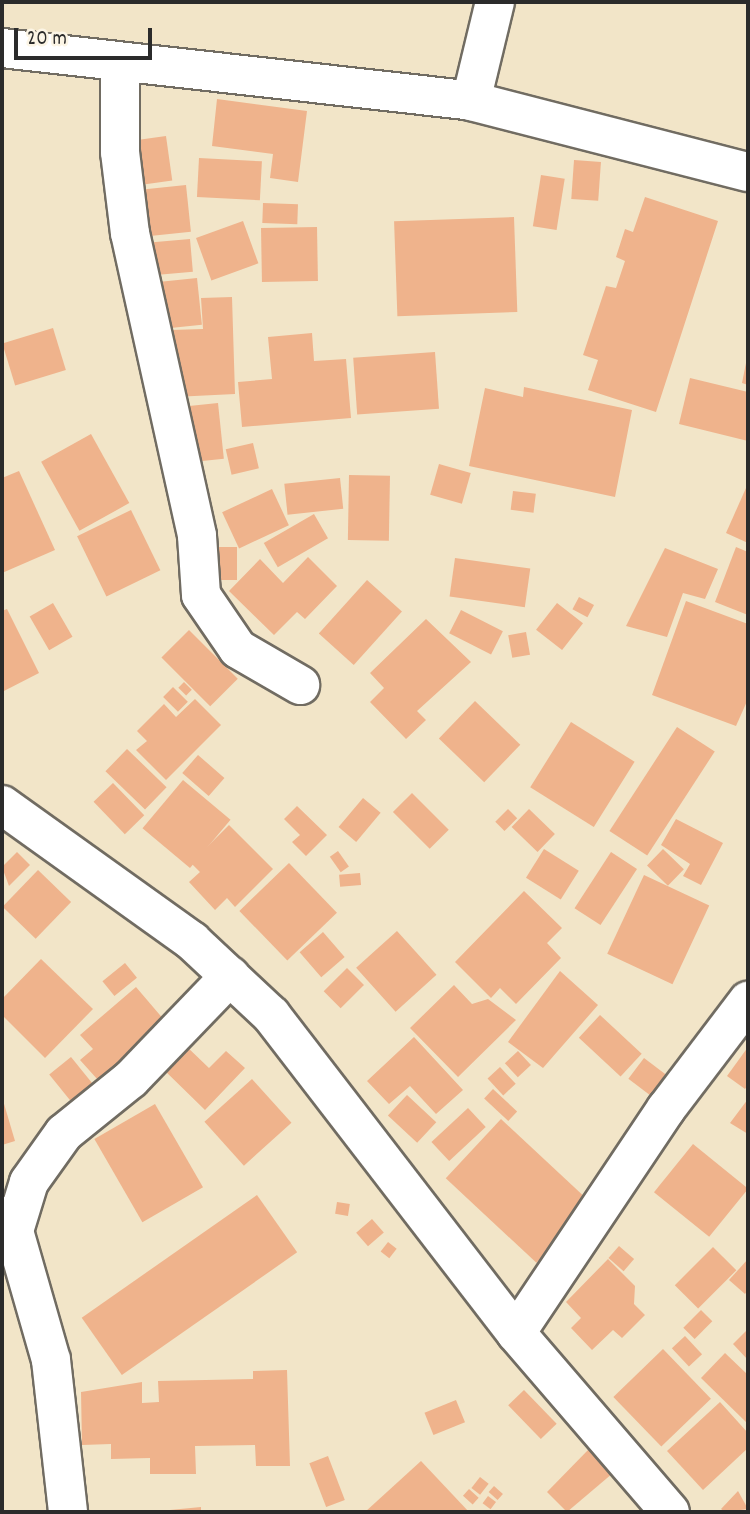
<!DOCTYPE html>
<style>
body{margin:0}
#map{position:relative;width:750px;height:1514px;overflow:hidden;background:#f2e5c8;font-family:Dekko,sans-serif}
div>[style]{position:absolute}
.building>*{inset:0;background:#efb38c;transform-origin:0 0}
.roads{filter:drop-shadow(2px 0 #716c62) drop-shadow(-2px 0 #716c62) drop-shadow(0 2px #716c62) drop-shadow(0 -2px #716c62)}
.minor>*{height:38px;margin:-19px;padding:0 19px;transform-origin:19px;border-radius:19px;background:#fff}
span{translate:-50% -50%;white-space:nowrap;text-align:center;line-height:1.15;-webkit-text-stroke:5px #fcf5e5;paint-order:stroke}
.frame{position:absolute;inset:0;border:4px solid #2b2b2b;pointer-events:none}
.scale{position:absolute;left:14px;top:28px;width:138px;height:32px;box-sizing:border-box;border:4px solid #2b2b2b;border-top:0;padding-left:9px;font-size:21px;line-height:24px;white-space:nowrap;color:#2b2b2b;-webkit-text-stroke:5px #fcf5e5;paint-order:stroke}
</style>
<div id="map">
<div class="building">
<div style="clip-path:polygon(217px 99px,307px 111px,298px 182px,270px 178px,273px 154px,212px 146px)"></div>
<div style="left:166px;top:136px;width:45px;height:47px;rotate:82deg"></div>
<div style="left:199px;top:158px;width:63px;height:39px;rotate:3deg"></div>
<div style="left:574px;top:160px;width:27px;height:39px;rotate:4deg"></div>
<div style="left:541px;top:175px;width:24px;height:52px;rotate:9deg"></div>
<div style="left:186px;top:185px;width:47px;height:58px;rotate:84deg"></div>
<div style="clip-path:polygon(645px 197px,718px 221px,656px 412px,588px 390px,598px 360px,583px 355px,606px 286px,616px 288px,625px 261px,616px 257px,625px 229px,633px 232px)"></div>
<div style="left:263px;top:203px;width:35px;height:20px;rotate:2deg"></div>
<div style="left:514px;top:217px;width:95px;height:120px;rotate:88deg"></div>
<div style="left:243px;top:221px;width:45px;height:50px;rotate:70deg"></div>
<div style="left:317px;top:227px;width:54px;height:56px;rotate:89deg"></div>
<div style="left:190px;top:239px;width:33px;height:43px;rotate:85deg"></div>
<div style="left:197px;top:278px;width:47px;height:51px;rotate:84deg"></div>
<div style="clip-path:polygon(232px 297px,235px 394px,174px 397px,171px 330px,203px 329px,201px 298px)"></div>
<div style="left:53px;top:328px;width:44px;height:53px;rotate:73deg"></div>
<div style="clip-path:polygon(312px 333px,314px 361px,346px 359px,351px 418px,242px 427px,238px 382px,272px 379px,268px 337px)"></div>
<div style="left:435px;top:352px;width:57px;height:82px;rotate:86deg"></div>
<div style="clip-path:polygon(748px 353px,748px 385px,742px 383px)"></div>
<div style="clip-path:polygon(690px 378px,748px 392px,748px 441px,679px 424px)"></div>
<div style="clip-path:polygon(524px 387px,632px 410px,615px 497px,469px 466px,485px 388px,523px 397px)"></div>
<div style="left:218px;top:403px;width:56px;height:34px;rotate:84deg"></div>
<div style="left:91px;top:434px;width:79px;height:57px;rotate:61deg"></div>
<div style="left:253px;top:443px;width:26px;height:28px;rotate:77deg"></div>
<div style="left:439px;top:464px;width:33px;height:32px;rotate:16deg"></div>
<div style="clip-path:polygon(19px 471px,55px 550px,2px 573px,2px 478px)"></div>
<div style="left:349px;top:475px;width:41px;height:65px;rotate:1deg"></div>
<div style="left:340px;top:478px;width:31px;height:56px;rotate:84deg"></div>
<div style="clip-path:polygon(746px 488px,748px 489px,748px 543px,726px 533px)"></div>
<div style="left:272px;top:489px;width:40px;height:55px;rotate:65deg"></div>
<div style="left:513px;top:491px;width:23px;height:19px;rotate:7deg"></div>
<div style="left:131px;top:510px;width:67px;height:60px;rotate:64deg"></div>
<div style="left:314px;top:514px;width:28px;height:58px;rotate:60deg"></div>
<div style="left:215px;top:547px;width:22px;height:33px"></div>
<div style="clip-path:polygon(736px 547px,748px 552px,748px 615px,715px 602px)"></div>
<div style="clip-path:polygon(665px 548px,718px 569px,705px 599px,683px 593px,667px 637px,626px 626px)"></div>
<div style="clip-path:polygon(308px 557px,337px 586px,305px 619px,297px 612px,274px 635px,229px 591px,260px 559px,283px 583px)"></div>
<div style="left:455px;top:558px;width:76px;height:39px;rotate:8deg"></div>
<div style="left:367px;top:580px;width:47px;height:72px;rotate:42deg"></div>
<div style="left:579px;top:597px;width:17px;height:14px;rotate:28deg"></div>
<div style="clip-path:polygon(686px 601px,748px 624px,748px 699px,736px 726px,652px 695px)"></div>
<div style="left:53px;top:603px;width:39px;height:27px;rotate:60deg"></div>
<div style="left:557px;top:603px;width:33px;height:34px;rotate:38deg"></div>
<div style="clip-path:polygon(7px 609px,39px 673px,2px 692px,2px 611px)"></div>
<div style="left:461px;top:610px;width:47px;height:26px;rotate:27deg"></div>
<div style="clip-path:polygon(426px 619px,471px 662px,417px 711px,426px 720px,406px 739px,370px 702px,384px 688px,370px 673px)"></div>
<div style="left:189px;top:630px;width:69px;height:39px;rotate:45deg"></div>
<div style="left:526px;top:632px;width:23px;height:18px;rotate:80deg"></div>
<div style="left:184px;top:682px;width:11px;height:8px;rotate:45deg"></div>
<div style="left:173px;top:687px;width:21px;height:14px;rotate:45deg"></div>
<div style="clip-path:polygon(195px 699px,221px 725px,166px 780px,136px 750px,147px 741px,137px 731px,164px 704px,176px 717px)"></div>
<div style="left:475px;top:701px;width:63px;height:52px;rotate:44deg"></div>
<div style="left:571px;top:722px;width:75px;height:77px;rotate:32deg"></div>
<div style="left:677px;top:727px;width:45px;height:124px;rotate:33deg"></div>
<div style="left:127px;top:749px;width:55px;height:31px;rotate:44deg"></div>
<div style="left:198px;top:755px;width:35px;height:24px;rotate:41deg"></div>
<div style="left:183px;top:780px;width:62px;height:63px;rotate:40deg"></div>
<div style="left:113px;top:783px;width:45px;height:27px;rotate:46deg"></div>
<div style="left:412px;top:793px;width:52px;height:27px;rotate:45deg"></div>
<div style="left:363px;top:798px;width:23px;height:38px;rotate:40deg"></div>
<div style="clip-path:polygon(297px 806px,327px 835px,306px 856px,292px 842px,300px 835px,284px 819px)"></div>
<div style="left:508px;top:809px;width:13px;height:18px;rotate:45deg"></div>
<div style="left:529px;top:809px;width:36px;height:25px;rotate:44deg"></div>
<div style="clip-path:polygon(676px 819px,723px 843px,701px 885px,683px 876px,690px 864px,661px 845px)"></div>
<div style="clip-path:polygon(229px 825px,273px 869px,235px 907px,227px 898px,215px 910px,189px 882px,200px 872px,191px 863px)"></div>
<div style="left:544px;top:849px;width:41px;height:34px;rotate:32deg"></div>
<div style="left:663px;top:849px;width:29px;height:23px;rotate:44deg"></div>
<div style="left:338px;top:851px;width:19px;height:10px;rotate:55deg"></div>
<div style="clip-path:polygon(17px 852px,30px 865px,9px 886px,2px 867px)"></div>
<div style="left:611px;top:852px;width:31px;height:67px;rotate:33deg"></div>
<div style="left:289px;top:863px;width:69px;height:69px;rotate:46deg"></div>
<div style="left:38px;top:870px;width:46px;height:51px;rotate:44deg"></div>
<div style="left:360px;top:873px;width:12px;height:21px;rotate:85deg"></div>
<div style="left:644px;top:875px;width:72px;height:87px;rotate:25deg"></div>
<div style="clip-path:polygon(524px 891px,562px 928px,547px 943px,561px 958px,516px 1004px,500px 988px,491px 998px,455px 962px)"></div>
<div style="left:397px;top:931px;width:59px;height:55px;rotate:48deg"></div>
<div style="left:323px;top:932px;width:33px;height:31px;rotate:49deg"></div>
<div style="clip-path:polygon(41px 959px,93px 1009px,45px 1058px,2px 1015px,2px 999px)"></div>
<div style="left:125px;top:963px;width:19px;height:29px;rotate:51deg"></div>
<div style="left:347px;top:968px;width:24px;height:33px;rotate:45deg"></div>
<div style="clip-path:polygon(560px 971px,598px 1005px,543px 1068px,508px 1042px)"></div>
<div style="clip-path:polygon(454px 985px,472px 1004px,488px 999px,516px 1020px,458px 1077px,410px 1028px)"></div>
<div style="clip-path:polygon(136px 987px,165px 1021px,98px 1080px,80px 1060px,93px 1049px,80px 1035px)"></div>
<div style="left:600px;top:1015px;width:57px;height:31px;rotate:43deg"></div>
<div style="clip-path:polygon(414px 1037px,463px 1090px,436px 1114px,410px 1086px,389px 1104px,367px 1081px)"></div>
<div style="clip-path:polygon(184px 1044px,209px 1068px,226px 1051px,245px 1068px,205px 1110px,161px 1067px)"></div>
<div style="clip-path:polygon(748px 1047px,748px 1085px,745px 1089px,727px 1076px)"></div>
<div style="left:518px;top:1051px;width:19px;height:18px;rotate:47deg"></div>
<div style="left:71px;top:1057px;width:36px;height:28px;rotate:51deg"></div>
<div style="left:644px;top:1058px;width:31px;height:26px;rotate:37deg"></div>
<div style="left:500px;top:1067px;width:23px;height:17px;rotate:47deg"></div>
<div style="left:252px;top:1079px;width:59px;height:64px;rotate:48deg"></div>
<div style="left:493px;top:1089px;width:33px;height:13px;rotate:43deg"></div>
<div style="left:407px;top:1095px;width:40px;height:28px;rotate:43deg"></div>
<div style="clip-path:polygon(2px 1097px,15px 1141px,2px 1145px)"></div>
<div style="clip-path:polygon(748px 1099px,748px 1134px,730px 1123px)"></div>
<div style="left:155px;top:1104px;width:96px;height:70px;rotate:60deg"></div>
<div style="left:468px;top:1108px;width:26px;height:50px;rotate:47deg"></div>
<div style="left:501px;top:1119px;width:124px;height:81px;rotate:43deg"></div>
<div style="left:693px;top:1144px;width:71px;height:62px;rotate:39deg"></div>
<div style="left:257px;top:1195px;width:70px;height:214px;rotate:55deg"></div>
<div style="left:337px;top:1202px;width:13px;height:12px;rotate:9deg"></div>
<div style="left:372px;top:1219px;width:18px;height:21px;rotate:49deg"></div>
<div style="left:388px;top:1242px;width:11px;height:12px;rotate:38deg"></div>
<div style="left:619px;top:1246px;width:20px;height:16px;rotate:41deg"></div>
<div style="left:713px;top:1247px;width:33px;height:54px;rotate:45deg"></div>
<div style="clip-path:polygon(608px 1259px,635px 1286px,634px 1304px,645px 1315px,622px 1338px,613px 1330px,592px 1350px,571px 1328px,581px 1318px,566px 1302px)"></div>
<div style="clip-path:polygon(748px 1259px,748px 1290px,745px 1294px,729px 1280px)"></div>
<div style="left:701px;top:1310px;width:16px;height:25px;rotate:45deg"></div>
<div style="clip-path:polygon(748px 1329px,748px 1360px,733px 1344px)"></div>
<div style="left:685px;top:1336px;width:25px;height:18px;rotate:47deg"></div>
<div style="left:663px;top:1349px;width:69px;height:69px;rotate:46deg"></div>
<div style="clip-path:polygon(725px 1353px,748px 1375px,748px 1424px,701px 1378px)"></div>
<div style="clip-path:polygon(287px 1370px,290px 1466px,256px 1466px,255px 1445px,195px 1446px,196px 1474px,150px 1474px,150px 1458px,111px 1459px,111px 1444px,82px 1445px,81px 1392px,142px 1382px,142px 1403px,159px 1402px,158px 1381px,253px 1379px,253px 1371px)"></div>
<div style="left:524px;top:1390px;width:47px;height:22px;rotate:46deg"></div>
<div style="left:456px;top:1400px;width:24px;height:34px;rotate:68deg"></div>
<div style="clip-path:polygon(720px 1402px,748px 1433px,748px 1448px,703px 1490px,667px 1451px)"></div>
<div style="clip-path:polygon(589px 1449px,613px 1473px,567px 1512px,547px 1492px)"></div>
<div style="left:328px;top:1456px;width:47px;height:20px;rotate:69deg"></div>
<div style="clip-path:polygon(421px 1461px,469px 1512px,365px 1512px)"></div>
<div style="left:480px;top:1477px;width:11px;height:14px;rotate:38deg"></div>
<div style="left:494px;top:1486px;width:12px;height:8px;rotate:42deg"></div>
<div style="left:469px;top:1489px;width:13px;height:9px;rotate:42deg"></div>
<div style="clip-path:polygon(738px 1491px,748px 1509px,725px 1512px,721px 1509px)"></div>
<div style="left:488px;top:1496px;width:10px;height:9px;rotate:37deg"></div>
<div style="clip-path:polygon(201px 1507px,201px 1512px,171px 1512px,170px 1510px)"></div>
</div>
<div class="roads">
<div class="minor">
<div style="left:2px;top:48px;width:472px;rotate:6.4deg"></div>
<div style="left:471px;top:101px;width:286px;rotate:14.4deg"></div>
<div style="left:120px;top:66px;width:86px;rotate:90deg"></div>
<div style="left:120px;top:152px;width:82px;rotate:83deg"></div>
<div style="left:130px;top:233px;width:310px;rotate:77.5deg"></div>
<div style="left:197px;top:536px;width:59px;rotate:86.1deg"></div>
<div style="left:201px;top:595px;width:65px;rotate:55.6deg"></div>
<div style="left:238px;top:649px;width:72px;rotate:30.1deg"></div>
<div style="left:471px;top:101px;width:102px;rotate:-76.4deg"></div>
<div style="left:2px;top:805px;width:234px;rotate:35.6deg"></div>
<div style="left:192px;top:941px;width:108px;rotate:43.1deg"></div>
<div style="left:271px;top:1015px;width:401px;rotate:52.4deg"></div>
<div style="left:516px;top:1333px;width:236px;rotate:49.3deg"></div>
<div style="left:2px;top:1216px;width:19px;rotate:51deg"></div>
<div style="left:14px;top:1231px;width:51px;rotate:-73deg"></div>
<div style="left:29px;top:1182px;width:60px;rotate:-54.5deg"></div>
<div style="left:64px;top:1133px;width:86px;rotate:-38.9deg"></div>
<div style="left:131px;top:1079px;width:143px;rotate:-46.1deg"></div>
<div style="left:14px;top:1231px;width:134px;rotate:74deg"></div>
<div style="left:51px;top:1360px;width:153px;rotate:83.6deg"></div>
<div style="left:516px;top:1333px;width:270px;rotate:-56.2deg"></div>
<div style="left:666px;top:1109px;width:136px;rotate:-52.8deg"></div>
</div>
</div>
<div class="frame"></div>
<div class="scale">20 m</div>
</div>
